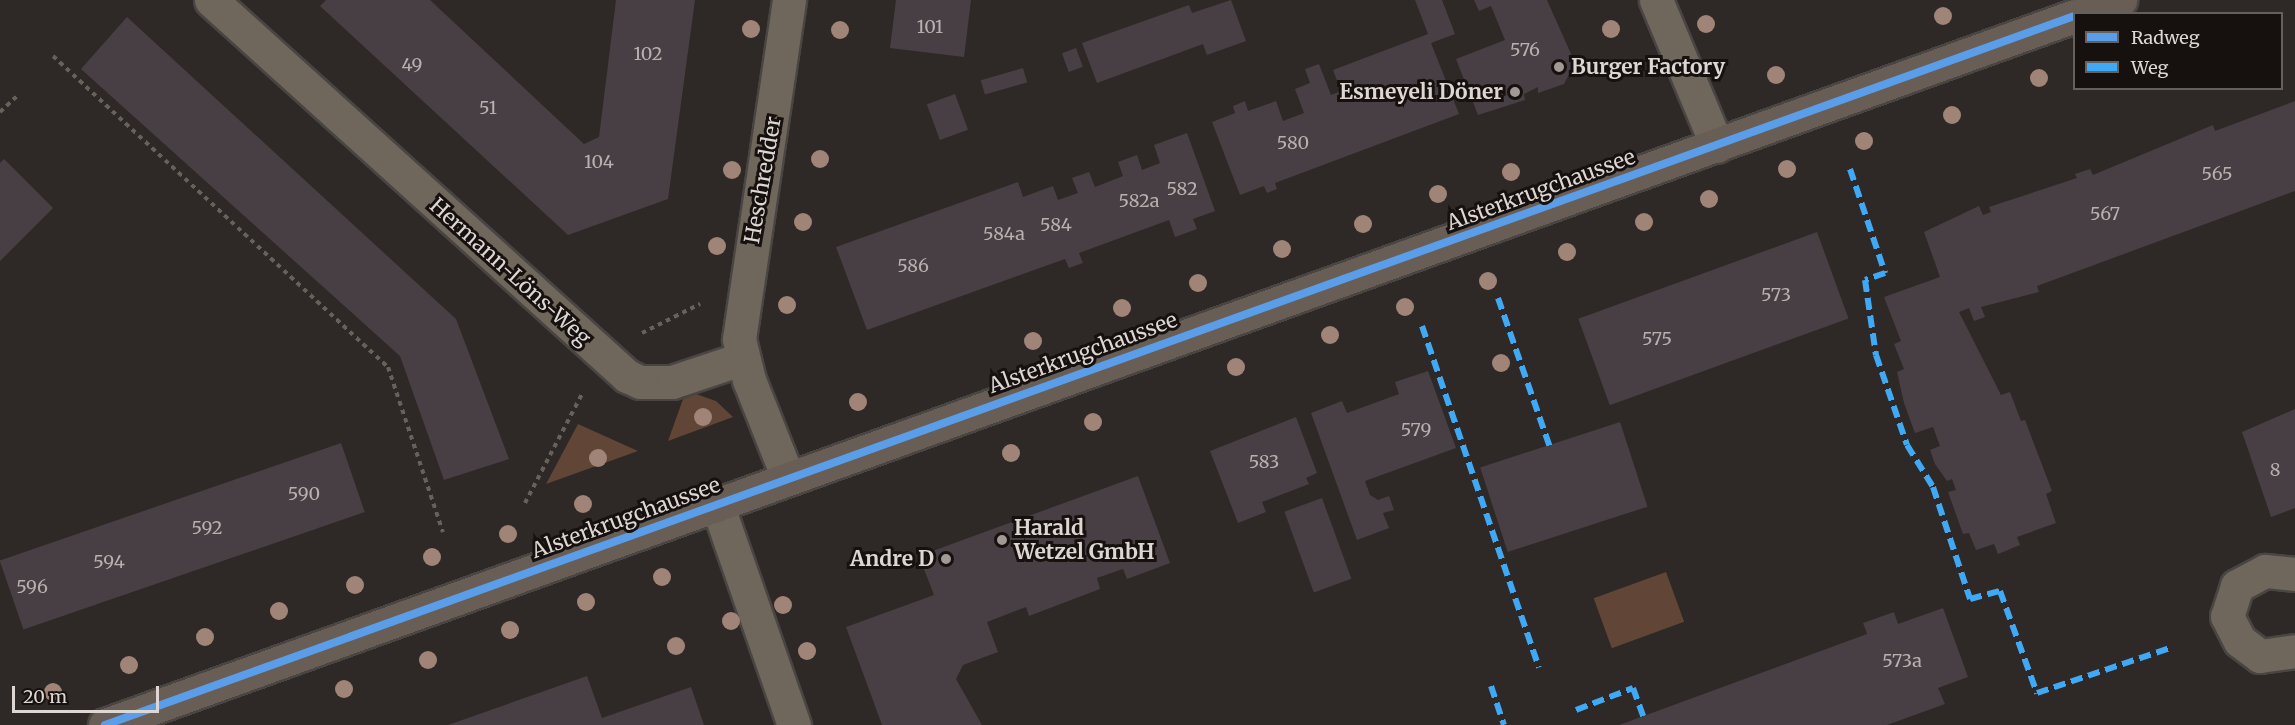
<!DOCTYPE html>
<meta charset="utf-8">
<style>
body{margin:0}
#map{position:relative;width:2295px;height:725px;overflow:hidden;background:#2e2826;font-family:Merriweather,serif}
div>[style]{position:absolute}
.green>*{inset:0;background:#614536;transform-origin:0 0}
.building>*{inset:0;background:#483f44;transform-origin:0 0}
.path>*{height:4px;margin-top:-2px;transform-origin:0;background:repeating-linear-gradient(90deg,#68615b 0 4.5px,transparent 0 9px)}
.roads{filter:drop-shadow(2px 0 #494543) drop-shadow(-2px 0 #494543) drop-shadow(0 2px #494543) drop-shadow(0 -2px #494543)}
.minor>*{height:33px;margin:-16.5px;padding:0 16.5px;transform-origin:16.5px;border-radius:16.5px;background:#6f665c}
.secondary>*{height:33px;margin:-16.5px;padding:0 16.5px;transform-origin:16.5px;border-radius:16.5px;background:#695e55}
.quiet>*{height:6px;margin-top:-3px;transform-origin:0;background:repeating-linear-gradient(90deg,#3fa9f5 0 12px,transparent 0 18px)}
.cycleway>*{height:8px;margin:-4px;padding:0 4px;transform-origin:4px;border-radius:4px;background:#5a9eea}
.trees>*{width:18px;height:18px;margin:-9px;border-radius:50%;background:#9f8477}
.dots>*{width:16px;height:16px;translate:-50% -50%;box-sizing:border-box;border:3px solid #16110f;border-radius:50%}
span{translate:-50% -50%;white-space:nowrap;text-align:center;line-height:1.15;-webkit-text-stroke:6px #16110f;paint-order:stroke}
.number-label{font-size:18px;color:#b8b0af}
.number-label span{-webkit-text-stroke-width:0}
.poi-label{font-size:21px;color:#ddd6d3;font-weight:700}
.left{translate:0 -50%;text-align:left}
.right{translate:-100% -50%;text-align:right}
.street-label{font-size:21px;color:#ddd6d3}
.legend{position:absolute;left:2073px;top:12px;width:210px;height:78px;box-sizing:border-box;background:#16110f;border:2px solid #66605d;margin:0;padding:8px 10px;list-style:none;font-size:18px;color:#ddd6d3}
.legend li{display:flex;align-items:center;gap:12px;height:30px}
.legend b{width:30px;border:2px solid #66605d}
.scale{position:absolute;left:12px;top:686px;width:147px;height:27px;box-sizing:border-box;border:3px solid #ddd6d3;border-top:0;padding-left:8px;font-size:18px;line-height:21px;white-space:nowrap;color:#ddd6d3;-webkit-text-stroke:4px #16110f;paint-order:stroke}
</style>
<div id="map">
<div class="green">
<div style="clip-path:polygon(696px 394px,716px 401px,733px 417px,668px 441px,683px 399px)"></div>
<div style="clip-path:polygon(578px 424px,638px 451px,546px 484px)"></div>
<div style="left:1666px;top:572px;width:53px;height:77px;rotate:70deg"></div>
</div>
<div class="building">
<div style="clip-path:polygon(326px 0,430px 0,584px 144px,599px 137px,616px 0,695px 0,668px 199px,568px 235px,320px 6px)"></div>
<div style="clip-path:polygon(896px 0,971px 0,964px 57px,890px 48px)"></div>
<div style="clip-path:polygon(1231px 0,1246px 41px,1207px 55px,1203px 44px,1097px 83px,1082px 43px,1189px 5px,1192px 13px)"></div>
<div style="clip-path:polygon(1415px 0,1442px 0,1455px 34px,1431px 43px,1459px 114px,1275px 183px,1277px 189px,1267px 193px,1264px 186px,1240px 195px,1212px 122px,1235px 113px,1233px 106px,1245px 101px,1248px 111px,1276px 101px,1283px 121px,1304px 113px,1295px 89px,1310px 83px,1305px 69px,1319px 64px,1331px 95px,1341px 91px,1333px 70px,1428px 34px)"></div>
<div style="clip-path:polygon(1474px 0,1547px 0,1575px 63px,1564px 84px,1538px 93px,1538px 87px,1524px 94px,1525px 100px,1478px 115px,1456px 59px,1505px 40px,1491px 6px,1479px 11px)"></div>
<div style="clip-path:polygon(127px 17px,456px 319px,509px 459px,444px 480px,400px 356px,81px 69px)"></div>
<div style="left:1076px;top:48px;width:20px;height:15px;rotate:70deg"></div>
<div style="left:1023px;top:68px;width:15px;height:44px;rotate:74deg"></div>
<div style="left:955px;top:94px;width:38px;height:30px;rotate:70deg"></div>
<div style="clip-path:polygon(2295px 101px,2295px 191px,2037px 286px,2039px 292px,1981px 307px,1985px 317px,1974px 321px,1969px 308px,1959px 312px,2001px 395px,2010px 392px,2021px 421px,2025px 420px,2052px 491px,2046px 494px,2056px 523px,2017px 537px,2020px 545px,1998px 554px,1994px 544px,1976px 550px,1969px 533px,1963px 534px,1948px 492px,1956px 490px,1952px 479px,1947px 481px,1935px 464px,1930px 450px,1940px 446px,1933px 427px,1915px 433px,1904px 403px,1897px 372px,1904px 369px,1894px 344px,1901px 341px,1884px 297px,1940px 277px,1924px 232px,1979px 206px,1983px 215px,1991px 212px,1989px 207px,2077px 178px,2075px 174px,2090px 169px,2093px 175px,2213px 125px,2215px 131px)"></div>
<div style="clip-path:polygon(1187px 133px,1215px 211px,1193px 219px,1197px 229px,1175px 237px,1169px 220px,1079px 253px,1083px 263px,1069px 268px,1065px 259px,867px 330px,836px 247px,1018px 182px,1023px 197px,1053px 186px,1058px 200px,1078px 193px,1072px 178px,1089px 172px,1095px 187px,1123px 176px,1118px 162px,1137px 155px,1142px 170px,1160px 163px,1154px 145px)"></div>
<div style="clip-path:polygon(4px 159px,53px 208px,0 261px,0 163px)"></div>
<div style="left:1817px;top:232px;width:92px;height:254px;rotate:70deg"></div>
<div style="clip-path:polygon(1428px 371px,1456px 448px,1365px 481px,1370px 495px,1378px 500px,1389px 496px,1394px 510px,1383px 513px,1389px 528px,1357px 540px,1311px 413px,1342px 401px,1347px 413px,1399px 394px,1395px 382px)"></div>
<div style="clip-path:polygon(2295px 409px,2295px 508px,2271px 517px,2242px 432px)"></div>
<div style="clip-path:polygon(1296px 417px,1317px 473px,1306px 478px,1309px 484px,1262px 502px,1266px 512px,1238px 523px,1210px 451px)"></div>
<div style="left:1620px;top:422px;width:89px;height:147px;rotate:72deg"></div>
<div style="left:341px;top:443px;width:73px;height:361px;rotate:71deg"></div>
<div style="clip-path:polygon(1138px 476px,1170px 563px,1127px 579px,1123px 569px,1097px 578px,1100px 589px,1029px 616px,1026px 607px,987px 622px,998px 652px,963px 665px,956px 679px,982px 725px,882px 725px,846px 627px,934px 595px,919px 556px)"></div>
<div style="left:1322px;top:498px;width:86px;height:40px;rotate:70deg"></div>
<div style="clip-path:polygon(1943px 608px,1968px 677px,1938px 688px,1945px 704px,1887px 725px,1619px 725px,1867px 634px,1863px 623px,1894px 612px,1898px 624px)"></div>
<div style="clip-path:polygon(587px 676px,602px 718px,691px 687px,704px 725px,448px 725px)"></div>
</div>
<div class="path">
<div style="left:53px;top:56px;width:457px;rotate:42.9deg"></div>
<div style="left:388px;top:367px;width:174px;rotate:71.6deg"></div>
<div style="left:0;top:112px;width:23px;rotate:-43deg"></div>
<div style="left:642px;top:333px;width:65px;rotate:-26.6deg"></div>
<div style="left:525px;top:503px;width:125px;rotate:-62.4deg"></div>
</div>
<div class="roads">
<div class="minor">
<div style="left:211px;top:0;width:561px;rotate:42.11deg"></div>
<div style="left:627px;top:376px;width:14px;rotate:25deg"></div>
<div style="left:640px;top:382px;width:32px"></div>
<div style="left:672px;top:382px;width:73px;rotate:-18.4deg"></div>
<div style="left:1656px;top:0;width:158px;rotate:67.3deg"></div>
<div style="left:788px;top:478px;width:105px;rotate:-111.7deg"></div>
<div style="left:749px;top:380px;width:42px;rotate:-103.7deg"></div>
<div style="left:739px;top:339px;width:343px;rotate:-81.6deg"></div>
<div style="left:717px;top:504px;width:234px;rotate:70.8deg"></div>
<div style="left:2295px;top:574px;width:30px;rotate:-174deg"></div>
<div style="left:2265px;top:571px;width:32px;rotate:152deg"></div>
<div style="left:2237px;top:586px;width:32px;rotate:108deg"></div>
<div style="left:2227px;top:616px;width:28px;rotate:63deg"></div>
<div style="left:2240px;top:641px;width:25px;rotate:37deg"></div>
<div style="left:2260px;top:656px;width:35px;rotate:-8deg"></div>
</div>
<div class="secondary">
<div style="left:2083px;top:14px;width:40px;rotate:-21deg"></div>
<div style="left:105px;top:725px;width:2093px;rotate:-19.8deg"></div>
</div>
</div>
<div class="quiet">
<div style="left:1850px;top:169px;width:110px;rotate:71.4deg"></div>
<div style="left:1885px;top:273px;width:21px;rotate:161deg"></div>
<div style="left:1865px;top:280px;width:76px;rotate:81.7deg"></div>
<div style="left:1876px;top:355px;width:95px;rotate:71deg"></div>
<div style="left:1907px;top:445px;width:49px;rotate:58.2deg"></div>
<div style="left:1933px;top:487px;width:118px;rotate:71.7deg"></div>
<div style="left:1970px;top:599px;width:31px;rotate:-15deg"></div>
<div style="left:2000px;top:591px;width:109px;rotate:70.1deg"></div>
<div style="left:2037px;top:693px;width:140px;rotate:-18.7deg"></div>
<div style="left:1498px;top:298px;width:158px;rotate:70.8deg"></div>
<div style="left:1422px;top:326px;width:361px;rotate:71.1deg"></div>
<div style="left:1491px;top:686px;width:41px;rotate:71.6deg"></div>
<div style="left:1576px;top:710px;width:61px;rotate:-21.1deg"></div>
<div style="left:1633px;top:688px;width:30px;rotate:70deg"></div>
</div>
<div class="cycleway">
<div style="left:105px;top:725px;width:2093px;rotate:-19.8deg"></div>
</div>
<div class="trees">
<div style="left:1943px;top:16px"></div>
<div style="left:1706px;top:24px"></div>
<div style="left:751px;top:29px"></div>
<div style="left:1611px;top:29px"></div>
<div style="left:840px;top:30px"></div>
<div style="left:1776px;top:75px"></div>
<div style="left:2039px;top:78px"></div>
<div style="left:1952px;top:115px"></div>
<div style="left:1864px;top:141px"></div>
<div style="left:820px;top:159px"></div>
<div style="left:1787px;top:169px"></div>
<div style="left:732px;top:170px"></div>
<div style="left:1511px;top:172px"></div>
<div style="left:1438px;top:194px"></div>
<div style="left:1709px;top:199px"></div>
<div style="left:803px;top:222px"></div>
<div style="left:1644px;top:222px"></div>
<div style="left:1363px;top:224px"></div>
<div style="left:717px;top:246px"></div>
<div style="left:1282px;top:249px"></div>
<div style="left:1567px;top:252px"></div>
<div style="left:1488px;top:281px"></div>
<div style="left:1198px;top:283px"></div>
<div style="left:787px;top:305px"></div>
<div style="left:1405px;top:307px"></div>
<div style="left:1122px;top:308px"></div>
<div style="left:1330px;top:335px"></div>
<div style="left:1033px;top:341px"></div>
<div style="left:1501px;top:363px"></div>
<div style="left:1236px;top:367px"></div>
<div style="left:858px;top:402px"></div>
<div style="left:703px;top:417px"></div>
<div style="left:1093px;top:422px"></div>
<div style="left:1011px;top:453px"></div>
<div style="left:598px;top:458px"></div>
<div style="left:583px;top:504px"></div>
<div style="left:508px;top:534px"></div>
<div style="left:432px;top:557px"></div>
<div style="left:662px;top:577px"></div>
<div style="left:355px;top:585px"></div>
<div style="left:586px;top:602px"></div>
<div style="left:783px;top:605px"></div>
<div style="left:279px;top:611px"></div>
<div style="left:731px;top:621px"></div>
<div style="left:510px;top:630px"></div>
<div style="left:205px;top:637px"></div>
<div style="left:676px;top:646px"></div>
<div style="left:807px;top:651px"></div>
<div style="left:428px;top:660px"></div>
<div style="left:129px;top:665px"></div>
<div style="left:344px;top:689px"></div>
<div style="left:53px;top:692px"></div>
</div>
<div class="dots">
<div style="left:1559px;top:67px;background:#a09996"></div>
<div style="left:1515px;top:92px;background:#a09996"></div>
<div style="left:1002px;top:540px;background:#a09996"></div>
<div style="left:946px;top:559px;background:#a09996"></div>
</div>
<div class="number-label">
<span style="left:930px;top:27px">101</span>
<span style="left:1525px;top:50px">576</span>
<span style="left:648px;top:54px">102</span>
<span style="left:412px;top:65px">49</span>
<span style="left:488px;top:108px">51</span>
<span style="left:1293px;top:143px">580</span>
<span style="left:599px;top:162px">104</span>
<span style="left:2217px;top:174px">565</span>
<span style="left:1182px;top:189px">582</span>
<span style="left:1139px;top:201px">582a</span>
<span style="left:2105px;top:214px">567</span>
<span style="left:1056px;top:225px">584</span>
<span style="left:1004px;top:234px">584a</span>
<span style="left:913px;top:266px">586</span>
<span style="left:1776px;top:295px">573</span>
<span style="left:1657px;top:339px">575</span>
<span style="left:1416px;top:430px">579</span>
<span style="left:1264px;top:462px">583</span>
<span style="left:2275px;top:470px">8</span>
<span style="left:304px;top:494px">590</span>
<span style="left:207px;top:528px">592</span>
<span style="left:109px;top:562px">594</span>
<span style="left:32px;top:587px">596</span>
<span style="left:1902px;top:661px">573a</span>
</div>
<div class="poi-label">
<span class="left" style="left:1571px;top:67px">Burger Factory</span>
<span class="right" style="left:1503px;top:92px">Esmeyeli Döner</span>
<span class="left" style="left:1014px;top:540px">Harald<br>Wetzel GmbH</span>
<span class="right" style="left:934px;top:559px">Andre D</span>
</div>
<div class="street-label">
<span style="left:763px;top:180px;rotate:-80deg">Heschredder</span>
<span style="left:1541px;top:190px;rotate:-20deg">Alsterkrugchaussee</span>
<span style="left:510px;top:272px;rotate:42deg">Hermann-Löns-Weg</span>
<span style="left:1083px;top:353px;rotate:-20deg">Alsterkrugchaussee</span>
<span style="left:626px;top:518px;rotate:-20deg">Alsterkrugchaussee</span>
</div>
<ul class="legend">
<li><b style="height:8px;background:#5a9eea"></b>Radweg</li>
<li><b style="height:8px;background:#3fa9f5"></b>Weg</li>
</ul>
<div class="scale">20 m</div>
</div>
